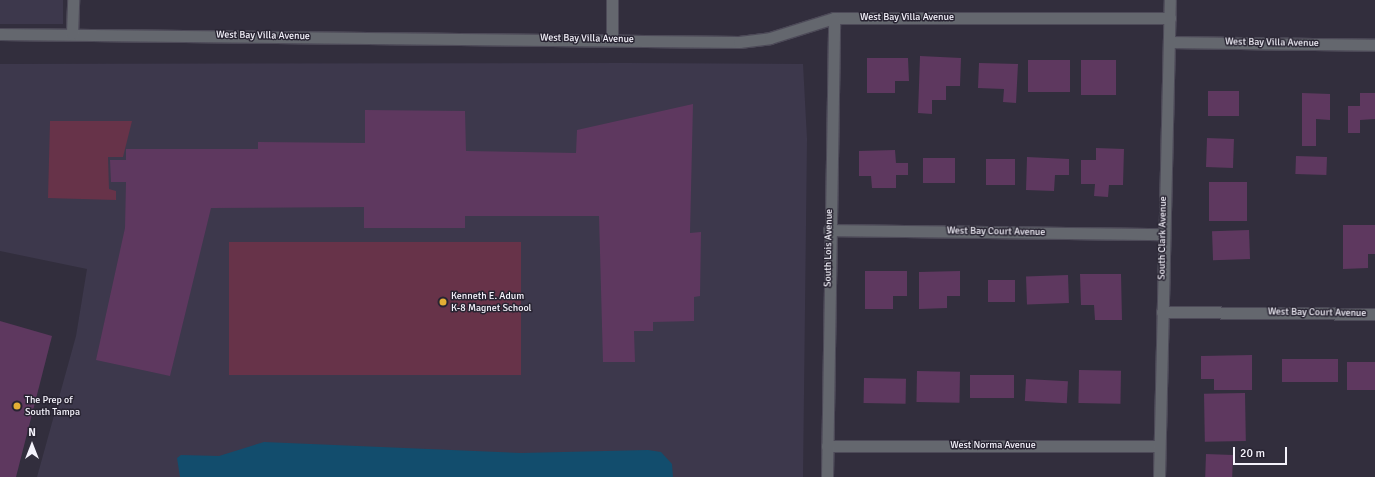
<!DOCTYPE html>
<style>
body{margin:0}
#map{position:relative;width:1375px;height:477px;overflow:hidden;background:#322e3d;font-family:Signika,sans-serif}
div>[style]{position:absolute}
.built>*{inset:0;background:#3d384c;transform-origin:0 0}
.green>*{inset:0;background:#673349;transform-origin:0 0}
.water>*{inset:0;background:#124d6d}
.building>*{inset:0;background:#5e385f;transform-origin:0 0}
.roads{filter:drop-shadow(1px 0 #4d4a58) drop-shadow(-1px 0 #4d4a58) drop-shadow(0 1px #4d4a58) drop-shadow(0 -1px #4d4a58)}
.minor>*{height:11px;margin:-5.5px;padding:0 5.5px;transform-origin:5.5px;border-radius:5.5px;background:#64676e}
.dots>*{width:11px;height:11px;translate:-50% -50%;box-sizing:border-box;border:2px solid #282432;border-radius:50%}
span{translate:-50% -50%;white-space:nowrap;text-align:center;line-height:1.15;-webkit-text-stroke:3px #282432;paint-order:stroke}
.street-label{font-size:10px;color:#f5f3fc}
.poi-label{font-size:10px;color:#f5f3fc}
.left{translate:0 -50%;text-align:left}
.north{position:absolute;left:12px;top:425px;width:40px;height:40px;-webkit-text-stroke:3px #282432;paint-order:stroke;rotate:0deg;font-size:11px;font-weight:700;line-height:16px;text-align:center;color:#f5f3fc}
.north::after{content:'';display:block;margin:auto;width:14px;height:18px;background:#f5f3fc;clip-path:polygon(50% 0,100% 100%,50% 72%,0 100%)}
.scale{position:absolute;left:1233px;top:447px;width:54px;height:18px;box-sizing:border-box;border:2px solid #f5f3fc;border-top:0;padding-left:5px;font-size:12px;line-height:14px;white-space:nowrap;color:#f5f3fc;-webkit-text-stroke:3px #282432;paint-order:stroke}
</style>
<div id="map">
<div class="built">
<div style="left:0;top:0;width:63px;height:24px"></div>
<div style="clip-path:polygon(625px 63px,803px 64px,807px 139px,803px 477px,37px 477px,76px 336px,87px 269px,0 251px,0 64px)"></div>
</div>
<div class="green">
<div style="clip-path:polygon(50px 121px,132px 121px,123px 157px,108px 157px,109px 189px,116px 191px,116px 200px,48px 198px)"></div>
<div style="left:229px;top:242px;width:292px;height:133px"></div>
</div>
<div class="water">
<div style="clip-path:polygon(264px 442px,521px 453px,648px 450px,661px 452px,672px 464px,673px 477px,180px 477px,177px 458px,181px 455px,219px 456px)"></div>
</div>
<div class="building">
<div style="clip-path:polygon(920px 56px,961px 58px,960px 86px,946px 86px,946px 100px,932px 100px,932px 114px,918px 113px)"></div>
<div style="clip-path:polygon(867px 58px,908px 58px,909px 81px,895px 81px,895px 93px,867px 93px)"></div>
<div style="left:1028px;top:60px;width:42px;height:32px"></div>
<div style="left:1081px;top:60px;width:35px;height:35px"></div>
<div style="clip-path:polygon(979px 63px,1018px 64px,1016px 103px,1003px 102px,1004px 89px,978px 88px)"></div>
<div style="left:1208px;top:91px;width:31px;height:25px"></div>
<div style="clip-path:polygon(1302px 93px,1330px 94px,1330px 120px,1316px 119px,1316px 146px,1302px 146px)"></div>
<div style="clip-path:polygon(1360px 93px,1375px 93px,1375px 119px,1360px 120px,1360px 133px,1348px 133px,1348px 106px,1360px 106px)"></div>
<div style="clip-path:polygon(693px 104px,690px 233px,701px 232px,700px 296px,694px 297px,694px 321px,653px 322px,653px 331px,634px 331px,635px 362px,603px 362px,599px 216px,465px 216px,465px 228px,364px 228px,364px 207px,211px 208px,170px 376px,96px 360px,125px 228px,126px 182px,111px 182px,110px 160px,126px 160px,126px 149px,258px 149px,258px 142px,365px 143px,365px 110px,465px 111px,466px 151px,576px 153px,577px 130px)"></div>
<div style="left:1207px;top:138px;width:27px;height:29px;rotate:2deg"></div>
<div style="clip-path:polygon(1096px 148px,1124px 149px,1123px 185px,1109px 185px,1108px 197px,1094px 196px,1095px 184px,1081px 184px,1081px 160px,1096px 160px)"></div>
<div style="clip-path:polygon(895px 150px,896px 163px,908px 163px,908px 175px,896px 175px,896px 188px,872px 188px,871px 176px,859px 176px,859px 151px)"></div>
<div style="left:1296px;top:156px;width:31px;height:18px;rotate:2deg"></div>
<div style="clip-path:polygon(1027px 157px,1069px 159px,1069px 175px,1055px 175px,1054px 191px,1026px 190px)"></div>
<div style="left:955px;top:158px;width:25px;height:32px;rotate:90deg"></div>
<div style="left:986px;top:159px;width:29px;height:26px"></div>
<div style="left:1209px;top:182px;width:38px;height:39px"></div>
<div style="clip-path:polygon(1343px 225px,1375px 225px,1375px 254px,1368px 254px,1368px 268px,1343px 269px)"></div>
<div style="left:1249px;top:230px;width:29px;height:37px;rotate:88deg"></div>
<div style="clip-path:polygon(865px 271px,907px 271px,907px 296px,893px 296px,893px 309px,865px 309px)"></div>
<div style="clip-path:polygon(960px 271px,960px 296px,947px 296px,947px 308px,919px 309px,919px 272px)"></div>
<div style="clip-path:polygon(1080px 274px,1121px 274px,1122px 320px,1095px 320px,1094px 305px,1081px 305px)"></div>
<div style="left:1068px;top:275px;width:28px;height:42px;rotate:88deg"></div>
<div style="left:988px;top:280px;width:27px;height:22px"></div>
<div style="clip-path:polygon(0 321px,52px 336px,16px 477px,0 477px)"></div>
<div style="clip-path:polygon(1252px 355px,1252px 390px,1214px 390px,1214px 379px,1201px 379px,1201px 356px)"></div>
<div style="left:1338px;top:359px;width:23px;height:56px;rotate:90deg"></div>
<div style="left:1347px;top:362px;width:28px;height:28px"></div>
<div style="left:1079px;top:370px;width:42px;height:33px;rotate:1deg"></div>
<div style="left:917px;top:371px;width:43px;height:31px;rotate:1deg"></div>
<div style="left:1014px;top:375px;width:23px;height:44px;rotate:90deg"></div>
<div style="left:864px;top:378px;width:42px;height:25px;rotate:1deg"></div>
<div style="left:1026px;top:379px;width:42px;height:22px;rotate:3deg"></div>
<div style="left:1245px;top:393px;width:48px;height:41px;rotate:89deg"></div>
<div style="left:1206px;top:454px;width:27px;height:23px;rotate:2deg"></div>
</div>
<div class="roads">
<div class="minor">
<div style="left:0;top:34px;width:739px;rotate:0.62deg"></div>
<div style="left:739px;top:42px;width:31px;rotate:-7deg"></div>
<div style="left:770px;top:38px;width:67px;rotate:-17.4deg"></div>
<div style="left:834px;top:18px;width:336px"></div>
<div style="left:72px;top:34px;width:34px;rotate:-88deg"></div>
<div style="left:612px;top:39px;width:39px;rotate:-90deg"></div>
<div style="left:1170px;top:42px;width:205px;rotate:0.8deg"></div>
<div style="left:829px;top:230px;width:334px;rotate:0.7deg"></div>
<div style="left:1162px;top:312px;width:213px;rotate:0.5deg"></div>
<div style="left:827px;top:446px;width:332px"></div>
<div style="left:827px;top:477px;width:459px;rotate:-89.1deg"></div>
<div style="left:1159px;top:477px;width:477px;rotate:-88.7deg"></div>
</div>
</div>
<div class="dots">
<div style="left:443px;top:302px;background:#e4ae35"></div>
<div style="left:17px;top:406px;background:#e4ae35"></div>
</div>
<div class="street-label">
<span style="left:907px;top:18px">West Bay Villa Avenue</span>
<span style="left:263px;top:36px;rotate:1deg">West Bay Villa Avenue</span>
<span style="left:587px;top:39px;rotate:1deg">West Bay Villa Avenue</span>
<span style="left:1272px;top:43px;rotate:1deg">West Bay Villa Avenue</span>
<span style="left:996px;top:232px;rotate:1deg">West Bay Court Avenue</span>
<span style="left:1163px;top:238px;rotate:-89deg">South Clark Avenue</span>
<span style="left:829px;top:248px;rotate:-89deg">South Lois Avenue</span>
<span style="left:1317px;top:313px;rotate:1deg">West Bay Court Avenue</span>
<span style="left:993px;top:446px">West Norma Avenue</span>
</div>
<div class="poi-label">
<span class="left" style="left:451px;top:302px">Kenneth E. Adum<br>K-8 Magnet School</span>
<span class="left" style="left:25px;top:406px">The Prep of<br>South Tampa</span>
</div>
<div class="north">N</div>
<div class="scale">20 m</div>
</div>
